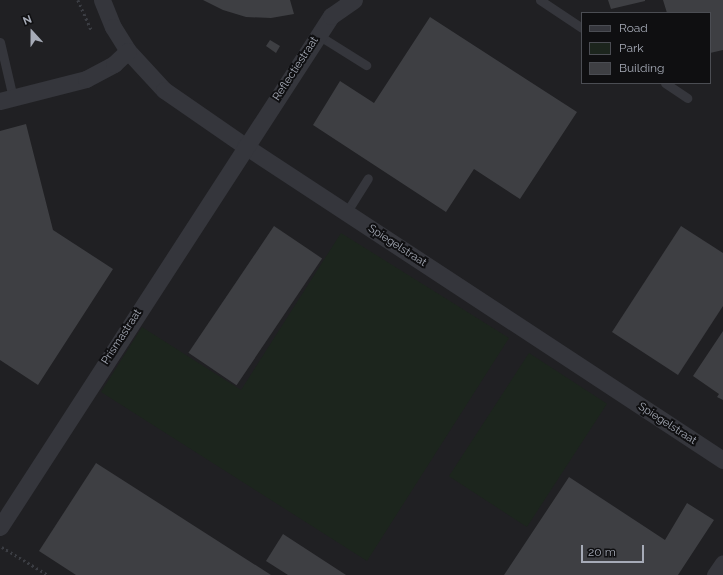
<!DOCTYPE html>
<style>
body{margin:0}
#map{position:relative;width:723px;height:575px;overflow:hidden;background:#141416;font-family:Raleway,sans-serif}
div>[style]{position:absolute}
.built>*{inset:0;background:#202023}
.green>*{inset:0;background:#1c251d;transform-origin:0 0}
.building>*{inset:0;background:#3e3f43;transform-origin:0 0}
.path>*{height:2.5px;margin-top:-1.25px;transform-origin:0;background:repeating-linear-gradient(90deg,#3b3d43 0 2px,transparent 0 5px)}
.lane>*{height:9px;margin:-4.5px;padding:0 4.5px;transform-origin:4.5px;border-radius:4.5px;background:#35363c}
.street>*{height:17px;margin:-8.5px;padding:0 8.5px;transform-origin:8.5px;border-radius:8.5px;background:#35363c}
span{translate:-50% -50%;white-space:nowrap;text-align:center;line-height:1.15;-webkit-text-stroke:4px #0f0f11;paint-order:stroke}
.street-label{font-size:11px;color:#a6abb7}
.legend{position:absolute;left:581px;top:12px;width:130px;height:72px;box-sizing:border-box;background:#0f0f11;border:1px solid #4b4d53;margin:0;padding:5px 7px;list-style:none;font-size:12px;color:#a6abb7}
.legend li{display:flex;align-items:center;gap:8px;height:20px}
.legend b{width:20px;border:1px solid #4b4d53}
.north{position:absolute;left:12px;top:12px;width:40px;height:40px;-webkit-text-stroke:3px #0f0f11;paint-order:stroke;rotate:339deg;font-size:11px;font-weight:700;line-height:16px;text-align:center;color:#a6abb7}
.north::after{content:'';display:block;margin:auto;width:14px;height:18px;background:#a6abb7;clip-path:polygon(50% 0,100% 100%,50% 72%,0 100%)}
.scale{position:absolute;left:581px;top:545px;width:63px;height:18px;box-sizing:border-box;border:2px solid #a6abb7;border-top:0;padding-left:5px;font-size:12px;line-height:14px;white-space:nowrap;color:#a6abb7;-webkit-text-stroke:3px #0f0f11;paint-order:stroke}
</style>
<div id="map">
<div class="built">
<div style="clip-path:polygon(evenodd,0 0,723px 0,723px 575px,0 575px,0 0,582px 13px,710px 13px,710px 83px,582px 83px,582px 13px)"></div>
</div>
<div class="green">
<div style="clip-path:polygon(341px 233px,509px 338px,367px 561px,101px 392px,142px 327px,241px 390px)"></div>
<div style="left:529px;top:353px;width:93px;height:147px;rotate:33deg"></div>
</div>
<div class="building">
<div style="clip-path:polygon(203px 0,290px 0,294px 14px,271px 18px,246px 17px,223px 10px)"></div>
<div style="clip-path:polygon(608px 0,645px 0,645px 1px,611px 9px)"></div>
<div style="clip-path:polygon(663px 0,723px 0,723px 50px,710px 53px,710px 13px,667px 13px)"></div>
<div style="clip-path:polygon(430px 17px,577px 112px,520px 199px,474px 169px,446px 212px,313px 125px,340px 81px,374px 103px)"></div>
<div style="clip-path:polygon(270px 40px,280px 46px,276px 53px,266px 46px)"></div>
<div style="clip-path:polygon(26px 124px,53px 230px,113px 269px,38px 385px,0 360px,0 131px)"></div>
<div style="left:274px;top:226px;width:58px;height:153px;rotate:34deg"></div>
<div style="clip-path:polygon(681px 226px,723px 253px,723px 306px,678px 375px,612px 332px)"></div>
<div style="clip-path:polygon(723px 331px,723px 400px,717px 397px,719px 394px,693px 376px)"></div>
<div style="clip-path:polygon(96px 463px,271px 575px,76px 575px,39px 551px)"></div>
<div style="clip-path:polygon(569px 477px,665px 540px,687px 503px,714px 520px,678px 575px,504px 575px)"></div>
<div style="clip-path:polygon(283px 534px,346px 575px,288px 575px,266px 561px)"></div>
</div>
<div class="path">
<div style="left:78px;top:0;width:34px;rotate:66deg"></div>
<div style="left:2px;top:547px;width:54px;rotate:31.3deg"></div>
</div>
<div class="lane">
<div style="left:540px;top:0;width:50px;rotate:33.7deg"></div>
<div style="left:318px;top:35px;width:57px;rotate:32deg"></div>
<div style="left:0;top:42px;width:57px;rotate:76.9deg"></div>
<div style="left:665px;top:83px;width:27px;rotate:34deg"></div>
<div style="left:346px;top:213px;width:41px;rotate:-57.8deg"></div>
</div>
<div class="street">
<div style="left:102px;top:0;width:29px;rotate:68deg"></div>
<div style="left:113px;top:27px;width:28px;rotate:58deg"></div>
<div style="left:128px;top:51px;width:53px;rotate:47.3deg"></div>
<div style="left:164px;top:90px;width:98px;rotate:34.7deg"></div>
<div style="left:245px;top:146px;width:572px;rotate:33.3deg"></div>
<div style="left:0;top:101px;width:89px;rotate:-14.3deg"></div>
<div style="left:86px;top:79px;width:32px;rotate:-28deg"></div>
<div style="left:114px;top:64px;width:19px;rotate:-43deg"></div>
<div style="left:0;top:527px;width:609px;rotate:-57.07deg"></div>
<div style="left:331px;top:16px;width:28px;rotate:-35deg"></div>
<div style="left:715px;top:575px;width:14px;rotate:-56deg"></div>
</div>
<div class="street-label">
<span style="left:296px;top:69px;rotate:-57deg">Reflectiestraat</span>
<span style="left:397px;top:246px;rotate:33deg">Spiegelstraat</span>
<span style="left:122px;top:337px;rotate:-57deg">Prismastraat</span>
<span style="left:667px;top:424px;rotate:33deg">Spiegelstraat</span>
</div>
<ul class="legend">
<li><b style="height:5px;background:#35363c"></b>Road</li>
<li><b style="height:11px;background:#1c251d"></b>Park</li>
<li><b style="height:11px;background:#3e3f43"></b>Building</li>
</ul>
<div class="north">N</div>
<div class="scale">20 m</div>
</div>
